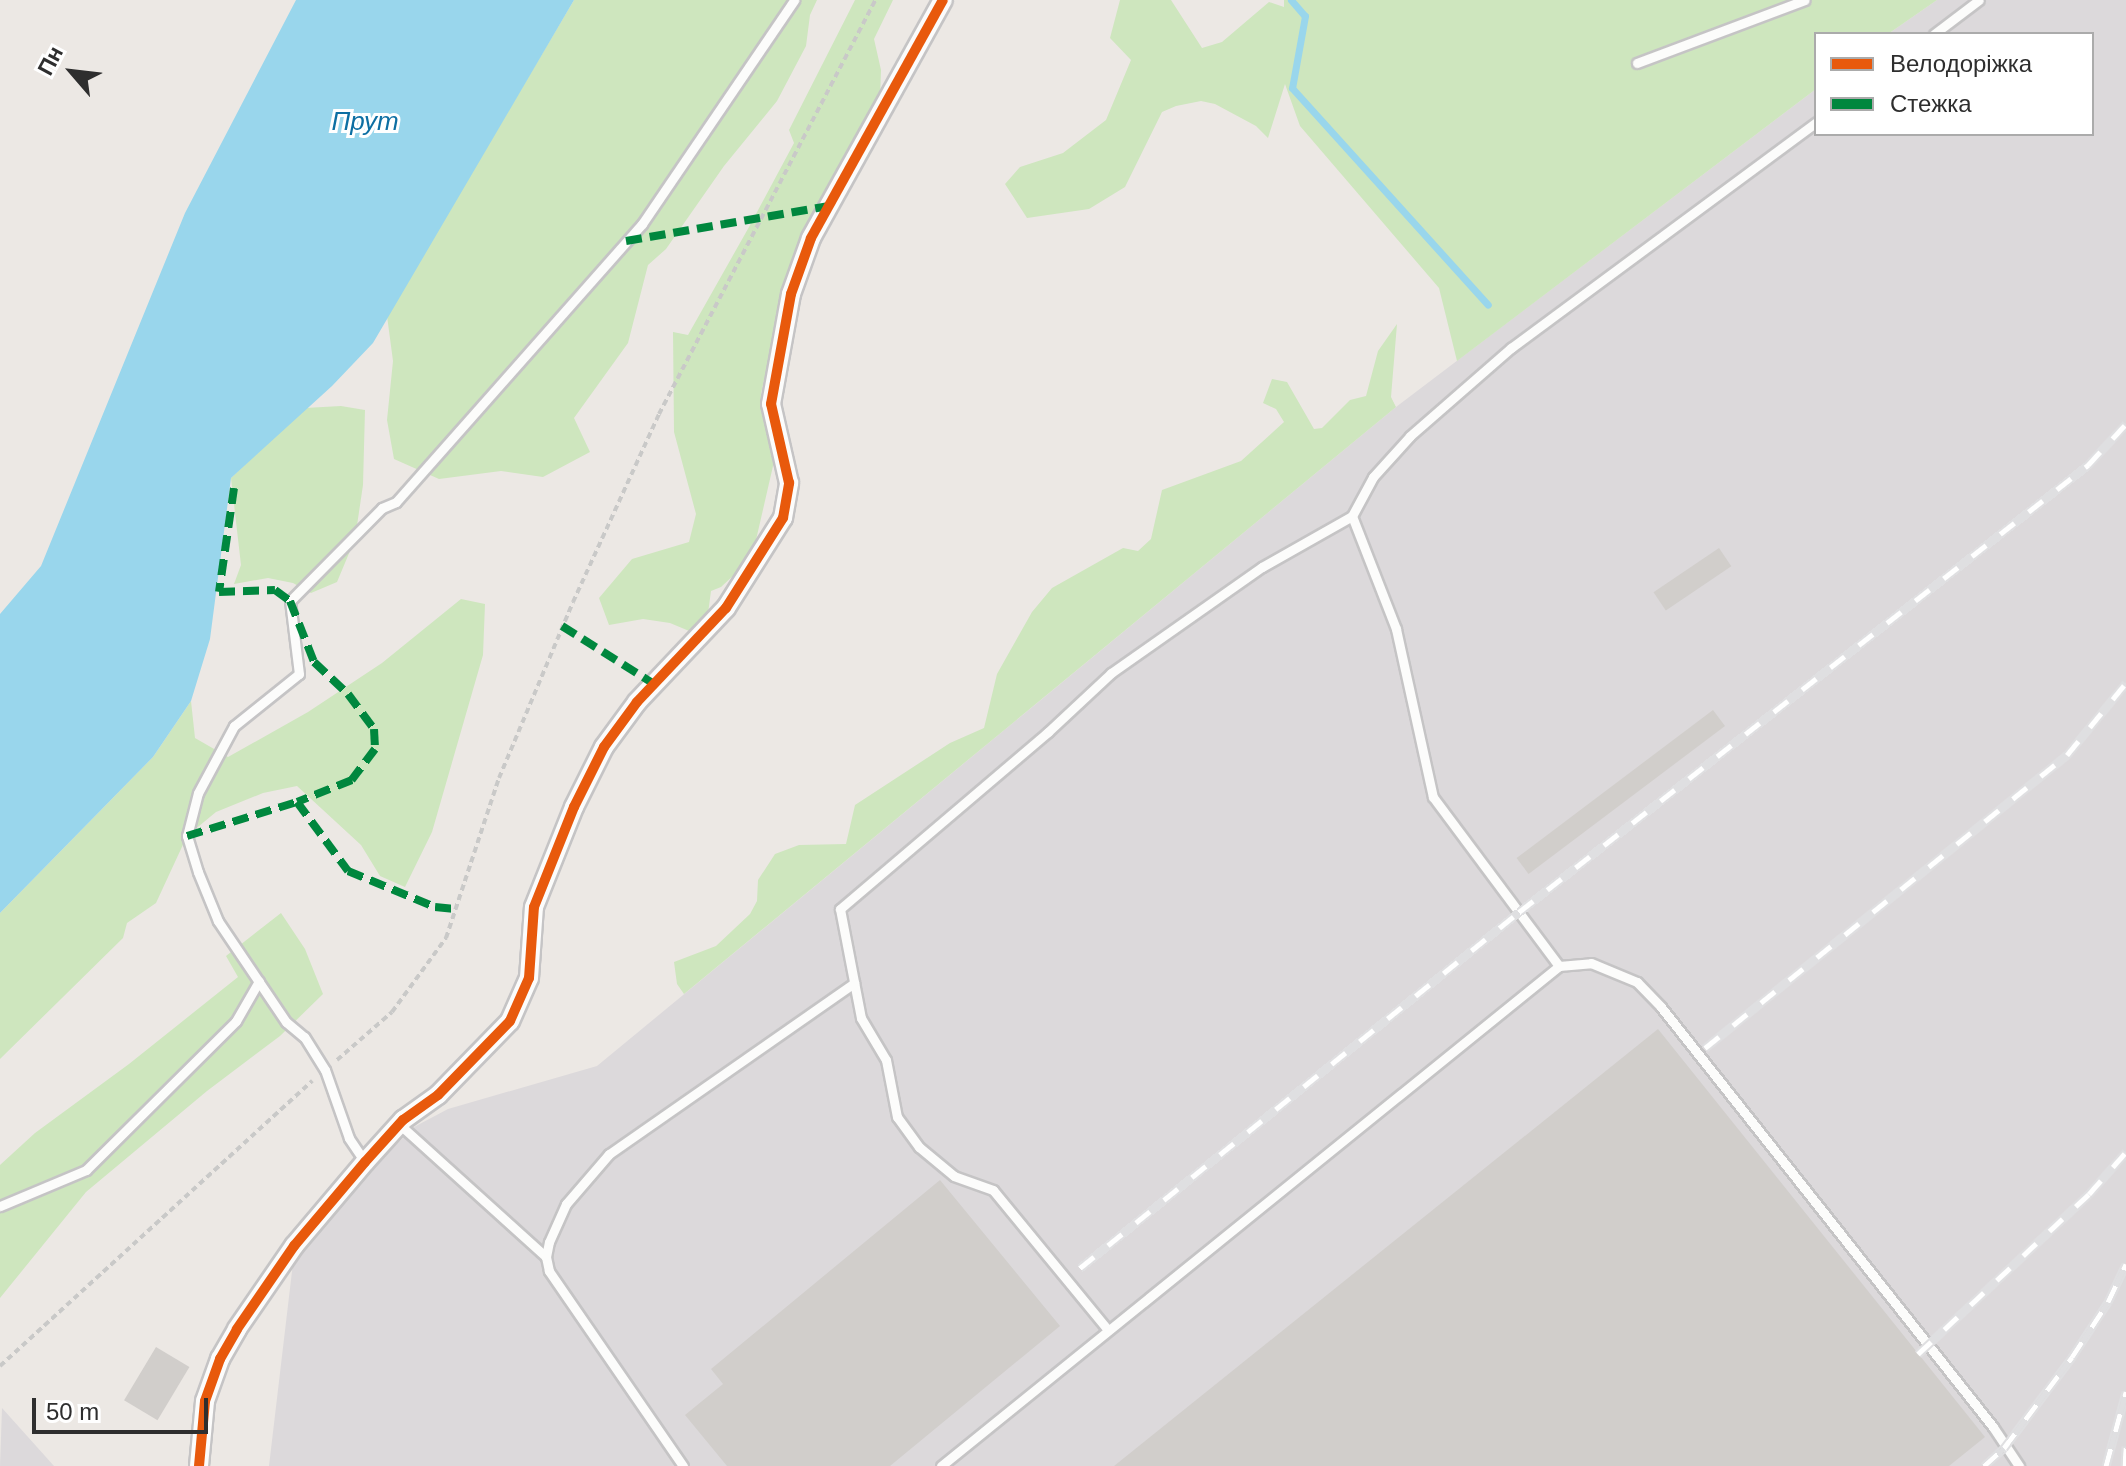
<!DOCTYPE html>
<meta charset="utf-8">
<style>
body{margin:0}
#map{position:relative;width:2126px;height:1466px;overflow:hidden;background:#ece8e4;font-family:Arial,sans-serif}
div>[style]{position:absolute}
.industrial>*{inset:0;background:#dcd9db}
.green>*{inset:0;background:#cee6be}
.water>*{inset:0;background:#99d6ec}
.stream>*{height:7px;margin:-3.5px;padding:0 3.5px;transform-origin:3.5px;border-radius:3.5px;background:#99d6ec}
.building>*{inset:0;background:#d1cecb;transform-origin:0 0}
.path>*{height:4px;margin-top:-2px;transform-origin:0;background:repeating-linear-gradient(90deg,#c9c9c8 0 6px,transparent 0 10px)}
.roads{filter:drop-shadow(2px 0 #c5c4c5) drop-shadow(-2px 0 #c5c4c5) drop-shadow(0 2px #c5c4c5) drop-shadow(0 -2px #c5c4c5)}
.lane>*{height:9px;margin:-4.5px;padding:0 4.5px;transform-origin:4.5px;border-radius:4.5px;background:#fcfcfb}
.street>*{height:18px;margin:-9px;padding:0 9px;transform-origin:9px;border-radius:9px;background:#fcfcfb}
.rail>*{height:9px;margin-top:-4.5px;transform-origin:0;background:repeating-linear-gradient(90deg,#fff 0 18px,#dfdfe1 0 36px);box-sizing:border-box;border-block:2px solid #dfdfe1}
.quiet>*{height:8px;margin-top:-4px;transform-origin:0;background:repeating-linear-gradient(90deg,#00873e 0 16px,transparent 0 24px)}
.cycleway>*{height:10px;margin:-5px;padding:0 5px;transform-origin:5px;border-radius:5px;background:#e8590c}
span{translate:-50% -50%;white-space:nowrap;text-align:center;line-height:1.15;-webkit-text-stroke:6px #fff;paint-order:stroke}
.water-label{font-size:26px;color:#0d6fa3;font-style:italic}
.legend{position:absolute;left:1814px;top:32px;width:280px;height:104px;box-sizing:border-box;background:#fff;border:2px solid #ababab;margin:0;padding:10px 14px;list-style:none;font-size:24px;color:#2e2e2e}
.legend li{display:flex;align-items:center;gap:16px;height:40px}
.legend b{width:40px;border:2px solid #ababab}
.north{position:absolute;left:32px;top:32px;width:80px;height:80px;-webkit-text-stroke:6px #fff;paint-order:stroke;rotate:298deg;font-size:22px;font-weight:700;line-height:32px;text-align:center;color:#2e2e2e}
.north::after{content:'';display:block;margin:auto;width:28px;height:36px;background:#2e2e2e;clip-path:polygon(50% 0,100% 100%,50% 72%,0 100%)}
.scale{position:absolute;left:32px;top:1398px;width:176px;height:36px;box-sizing:border-box;border:4px solid #2e2e2e;border-top:0;padding-left:10px;font-size:24px;line-height:28px;white-space:nowrap;color:#2e2e2e;-webkit-text-stroke:6px #fff;paint-order:stroke}
</style>
<div id="map">
<div class="industrial">
<div style="clip-path:polygon(1937px 0,2126px 0,2126px 1466px,269px 1466px,295px 1246px,414px 1127px,448px 1109px,597px 1066px,1396px 407px,1816px 89px,1816px 134px,2092px 134px,2092px 34px,1888px 34px)"></div>
<div style="clip-path:polygon(2px 1408px,54px 1466px,0 1466px)"></div>
</div>
<div class="green">
<div style="clip-path:polygon(574px 0,817px 0,810px 15px,806px 46px,777px 101px,724px 166px,666px 249px,648px 265px,628px 343px,574px 418px,590px 452px,543px 477px,501px 471px,439px 479px,394px 459px,387px 420px,393px 361px,387px 316px)"></div>
<div style="clip-path:polygon(855px 0,893px 0,874px 39px,881px 70px,880px 100px,783px 292px,761px 394px,776px 453px,756px 540px,736px 573px,721px 587px,711px 591px,707px 621px,694px 633px,670px 623px,643px 619px,609px 625px,599px 598px,632px 559px,689px 542px,696px 514px,674px 432px,673px 332px,688px 335px,749px 227px,794px 143px,789px 130px)"></div>
<div style="clip-path:polygon(1120px 0,1171px 0,1202px 48px,1222px 42px,1269px 2px,1284px 7px,1284px 0,1937px 0,1888px 34px,1816px 34px,1816px 89px,1457px 361px,1439px 288px,1300px 126px,1285px 84px,1268px 138px,1256px 126px,1215px 104px,1201px 101px,1176px 106px,1162px 112px,1125px 187px,1089px 209px,1027px 218px,1005px 184px,1020px 167px,1063px 153px,1106px 120px,1131px 60px,1110px 38px)"></div>
<div style="clip-path:polygon(1397px 324px,1391px 397px,1396px 407px,684px 994px,677px 984px,674px 962px,716px 946px,750px 914px,757px 901px,758px 880px,775px 854px,799px 845px,846px 844px,855px 805px,950px 743px,984px 728px,997px 674px,1032px 612px,1052px 588px,1123px 548px,1138px 551px,1151px 539px,1162px 490px,1241px 461px,1284px 422px,1276px 409px,1263px 403px,1272px 379px,1287px 382px,1314px 429px,1322px 428px,1350px 400px,1366px 396px,1378px 351px)"></div>
<div style="clip-path:polygon(341px 406px,365px 410px,363px 485px,355px 539px,337px 582px,311px 593px,293px 583px,268px 578px,234px 584px,241px 565px,231px 478px,305px 408px)"></div>
<div style="clip-path:polygon(461px 599px,485px 604px,483px 655px,432px 832px,405px 887px,380px 876px,361px 845px,297px 786px,263px 793px,216px 812px,187px 836px,156px 903px,127px 923px,123px 938px,0 1059px,0 913px,153px 757px,191px 701px,195px 738px,228px 757px,308px 712px,382px 663px)"></div>
<div style="clip-path:polygon(281px 913px,305px 949px,323px 994px,280px 1036px,207px 1091px,86px 1192px,0 1298px,0 1165px,35px 1133px,129px 1064px,238px 977px,226px 956px)"></div>
</div>
<div class="water">
<div style="clip-path:polygon(296px 0,574px 0,373px 343px,332px 386px,231px 478px,210px 639px,191px 701px,153px 757px,0 913px,0 614px,41px 566px,185px 213px)"></div>
</div>
<div class="stream">
<div style="left:1291px;top:0;width:21px;rotate:49deg"></div>
<div style="left:1305px;top:16px;width:73px;rotate:100.2deg"></div>
<div style="left:1292px;top:88px;width:292px;rotate:47.9deg"></div>
</div>
<div class="building">
<div style="left:1719px;top:548px;width:22px;height:79px;rotate:56deg"></div>
<div style="left:1713px;top:710px;width:20px;height:246px;rotate:53deg"></div>
<div style="clip-path:polygon(1658px 1029px,1985px 1437px,1949px 1466px,1114px 1466px)"></div>
<div style="clip-path:polygon(940px 1180px,1060px 1326px,890px 1466px,727px 1466px,685px 1415px,723px 1384px,711px 1369px)"></div>
<div style="left:156px;top:1347px;width:39px;height:62px;rotate:31deg"></div>
</div>
<div class="path">
<div style="left:337px;top:1060px;width:73px;rotate:-41.1deg"></div>
<div style="left:392px;top:1012px;width:92px;rotate:-53.9deg"></div>
<div style="left:446px;top:938px;width:169px;rotate:-71.7deg"></div>
<div style="left:499px;top:778px;width:191px;rotate:-67.2deg"></div>
<div style="left:573px;top:602px;width:207px;rotate:-65.4deg"></div>
<div style="left:659px;top:414px;width:467px;rotate:-62.4deg"></div>
<div style="left:0;top:1366px;width:423px;rotate:-42.4deg"></div>
</div>
<div class="roads">
<div class="lane">
<div style="left:1934px;top:34px;width:56px;rotate:-37.1deg"></div>
<div style="left:1637px;top:63px;width:179px;rotate:-20.6deg"></div>
<div style="left:1352px;top:516px;width:121px;rotate:68.7deg"></div>
<div style="left:1396px;top:629px;width:172px;rotate:77.6deg"></div>
<div style="left:1433px;top:797px;width:211px;rotate:53.3deg"></div>
<div style="left:399px;top:1124px;width:198px;rotate:42.1deg"></div>
<div style="left:365px;top:1162px;width:29px;rotate:-124deg"></div>
<div style="left:349px;top:1138px;width:72px;rotate:-109.4deg"></div>
<div style="left:325px;top:1070px;width:39px;rotate:-122deg"></div>
<div style="left:304px;top:1037px;width:23px;rotate:-140deg"></div>
<div style="left:286px;top:1022px;width:122px;rotate:-124deg"></div>
<div style="left:218px;top:921px;width:53px;rotate:-112.2deg"></div>
<div style="left:198px;top:872px;width:38px;rotate:-107deg"></div>
<div style="left:187px;top:836px;width:44px;rotate:-75.7deg"></div>
<div style="left:198px;top:793px;width:76px;rotate:-61.8deg"></div>
<div style="left:234px;top:726px;width:83px;rotate:-38.7deg"></div>
<div style="left:299px;top:674px;width:74px;rotate:-97deg"></div>
<div style="left:290px;top:601px;width:131px;rotate:-45.3deg"></div>
<div style="left:382px;top:508px;width:15px;rotate:-23deg"></div>
<div style="left:396px;top:502px;width:371px;rotate:-48.5deg"></div>
<div style="left:642px;top:224px;width:271px;rotate:-55.8deg"></div>
<div style="left:0;top:1206px;width:93px;rotate:-22.7deg"></div>
<div style="left:86px;top:1170px;width:211px;rotate:-44.8deg"></div>
<div style="left:236px;top:1021px;width:46px;rotate:-60.1deg"></div>
<div style="left:1108px;top:1330px;width:181px;rotate:-129.4deg"></div>
<div style="left:993px;top:1190px;width:41px;rotate:-160.3deg"></div>
<div style="left:954px;top:1176px;width:45px;rotate:-140.4deg"></div>
<div style="left:919px;top:1147px;width:37px;rotate:-126deg"></div>
<div style="left:897px;top:1117px;width:58px;rotate:-100.9deg"></div>
<div style="left:886px;top:1060px;width:49px;rotate:-120.8deg"></div>
<div style="left:861px;top:1018px;width:111px;rotate:-100.9deg"></div>
<div style="left:840px;top:909px;width:273px;rotate:-40.4deg"></div>
<div style="left:1048px;top:732px;width:86px;rotate:-43.1deg"></div>
<div style="left:1111px;top:673px;width:184px;rotate:-35.1deg"></div>
<div style="left:1262px;top:567px;width:103px;rotate:-29.5deg"></div>
<div style="left:1352px;top:516px;width:44px;rotate:-61.7deg"></div>
<div style="left:1373px;top:477px;width:55px;rotate:-47.9deg"></div>
<div style="left:1410px;top:436px;width:134px;rotate:-41.1deg"></div>
<div style="left:1511px;top:348px;width:380px;rotate:-36.5deg"></div>
<div style="left:683px;top:1466px;width:237px;rotate:-124.5deg"></div>
<div style="left:549px;top:1271px;width:14px;rotate:-102deg"></div>
<div style="left:546px;top:1257px;width:15px;rotate:-79deg"></div>
<div style="left:549px;top:1242px;width:42px;rotate:-65.9deg"></div>
<div style="left:566px;top:1204px;width:66px;rotate:-49.3deg"></div>
<div style="left:609px;top:1154px;width:299px;rotate:-34.9deg"></div>
<div style="left:941px;top:1466px;width:795px;rotate:-38.97deg"></div>
<div style="left:1559px;top:966px;width:32px;rotate:-5deg"></div>
<div style="left:1591px;top:963px;width:50px;rotate:22.4deg"></div>
<div style="left:1637px;top:982px;width:35px;rotate:46deg"></div>
<div style="left:1661px;top:1007px;width:535px;rotate:51.67deg"></div>
<div style="left:1993px;top:1427px;width:47px;rotate:56.3deg"></div>
</div>
<div class="street">
<div style="left:199px;top:1466px;width:65px;rotate:-84.7deg"></div>
<div style="left:205px;top:1401px;width:45px;rotate:-70.3deg"></div>
<div style="left:220px;top:1359px;width:34px;rotate:-60deg"></div>
<div style="left:237px;top:1329px;width:101px;rotate:-55.5deg"></div>
<div style="left:294px;top:1246px;width:110px;rotate:-49.8deg"></div>
<div style="left:365px;top:1162px;width:57px;rotate:-47.9deg"></div>
<div style="left:403px;top:1120px;width:43px;rotate:-35.5deg"></div>
<div style="left:438px;top:1095px;width:103px;rotate:-45.8deg"></div>
<div style="left:510px;top:1021px;width:47px;rotate:-66.2deg"></div>
<div style="left:529px;top:978px;width:71px;rotate:-86deg"></div>
<div style="left:534px;top:907px;width:108px;rotate:-68.2deg"></div>
<div style="left:574px;top:807px;width:67px;rotate:-63.4deg"></div>
<div style="left:604px;top:747px;width:56px;rotate:-53.7deg"></div>
<div style="left:637px;top:702px;width:129px;rotate:-46.6deg"></div>
<div style="left:726px;top:608px;width:107px;rotate:-57.7deg"></div>
<div style="left:783px;top:518px;width:36px;rotate:-80deg"></div>
<div style="left:789px;top:483px;width:81px;rotate:-102.8deg"></div>
<div style="left:771px;top:404px;width:112px;rotate:-79.7deg"></div>
<div style="left:791px;top:294px;width:59px;rotate:-70.3deg"></div>
<div style="left:811px;top:238px;width:272px;rotate:-61deg"></div>
</div>
</div>
<div class="rail">
<div style="left:1705px;top:1048px;width:466px;rotate:-39deg"></div>
<div style="left:2067px;top:755px;width:93px;rotate:-50.7deg"></div>
<div style="left:1080px;top:1268px;width:565px;rotate:-39.04deg"></div>
<div style="left:1519px;top:912px;width:724px;rotate:-38.15deg"></div>
<div style="left:2088px;top:465px;width:56px;rotate:-47.2deg"></div>
<div style="left:1918px;top:1354px;width:234px;rotate:-43.1deg"></div>
<div style="left:2089px;top:1194px;width:56px;rotate:-48.6deg"></div>
<div style="left:1984px;top:1466px;width:27px;rotate:-42deg"></div>
<div style="left:2004px;top:1448px;width:114px;rotate:-53.2deg"></div>
<div style="left:2072px;top:1357px;width:66px;rotate:-56.8deg"></div>
<div style="left:2108px;top:1302px;width:42px;rotate:-64.7deg"></div>
<div style="left:2106px;top:1466px;width:77px;rotate:-74.9deg"></div>
<div style="left:2125px;top:1466px;width:20px;rotate:-87deg"></div>
</div>
<div class="quiet">
<div style="left:626px;top:241px;width:206px;rotate:-9.8deg"></div>
<div style="left:234px;top:488px;width:105px;rotate:98.2deg"></div>
<div style="left:219px;top:592px;width:56px;rotate:-2deg"></div>
<div style="left:275px;top:590px;width:19px;rotate:36deg"></div>
<div style="left:290px;top:601px;width:66px;rotate:68.5deg"></div>
<div style="left:314px;top:662px;width:47px;rotate:43.3deg"></div>
<div style="left:348px;top:694px;width:44px;rotate:53.4deg"></div>
<div style="left:374px;top:729px;width:20px;rotate:87deg"></div>
<div style="left:375px;top:749px;width:39px;rotate:127deg"></div>
<div style="left:352px;top:780px;width:59px;rotate:158.2deg"></div>
<div style="left:297px;top:802px;width:86px;rotate:53.5deg"></div>
<div style="left:348px;top:871px;width:94px;rotate:22.5deg"></div>
<div style="left:435px;top:907px;width:20px;rotate:6deg"></div>
<div style="left:562px;top:626px;width:109px;rotate:32.2deg"></div>
<div style="left:187px;top:836px;width:115px;rotate:-17.2deg"></div>
</div>
<div class="cycleway">
<div style="left:199px;top:1466px;width:65px;rotate:-84.7deg"></div>
<div style="left:205px;top:1401px;width:45px;rotate:-70.3deg"></div>
<div style="left:220px;top:1359px;width:34px;rotate:-60deg"></div>
<div style="left:237px;top:1329px;width:101px;rotate:-55.5deg"></div>
<div style="left:294px;top:1246px;width:110px;rotate:-49.8deg"></div>
<div style="left:365px;top:1162px;width:57px;rotate:-47.9deg"></div>
<div style="left:403px;top:1120px;width:43px;rotate:-35.5deg"></div>
<div style="left:438px;top:1095px;width:103px;rotate:-45.8deg"></div>
<div style="left:510px;top:1021px;width:47px;rotate:-66.2deg"></div>
<div style="left:529px;top:978px;width:71px;rotate:-86deg"></div>
<div style="left:534px;top:907px;width:108px;rotate:-68.2deg"></div>
<div style="left:574px;top:807px;width:67px;rotate:-63.4deg"></div>
<div style="left:604px;top:747px;width:56px;rotate:-53.7deg"></div>
<div style="left:637px;top:702px;width:129px;rotate:-46.6deg"></div>
<div style="left:726px;top:608px;width:107px;rotate:-57.7deg"></div>
<div style="left:783px;top:518px;width:36px;rotate:-80deg"></div>
<div style="left:789px;top:483px;width:81px;rotate:-102.8deg"></div>
<div style="left:771px;top:404px;width:112px;rotate:-79.7deg"></div>
<div style="left:791px;top:294px;width:59px;rotate:-70.3deg"></div>
<div style="left:811px;top:238px;width:272px;rotate:-61deg"></div>
</div>
<div class="water-label">
<span style="left:365px;top:122px">Прут</span>
</div>
<ul class="legend">
<li><b style="height:10px;background:#e8590c"></b>Велодоріжка</li>
<li><b style="height:10px;background:#00873e"></b>Стежка</li>
</ul>
<div class="north">Пн</div>
<div class="scale">50 m</div>
</div>
